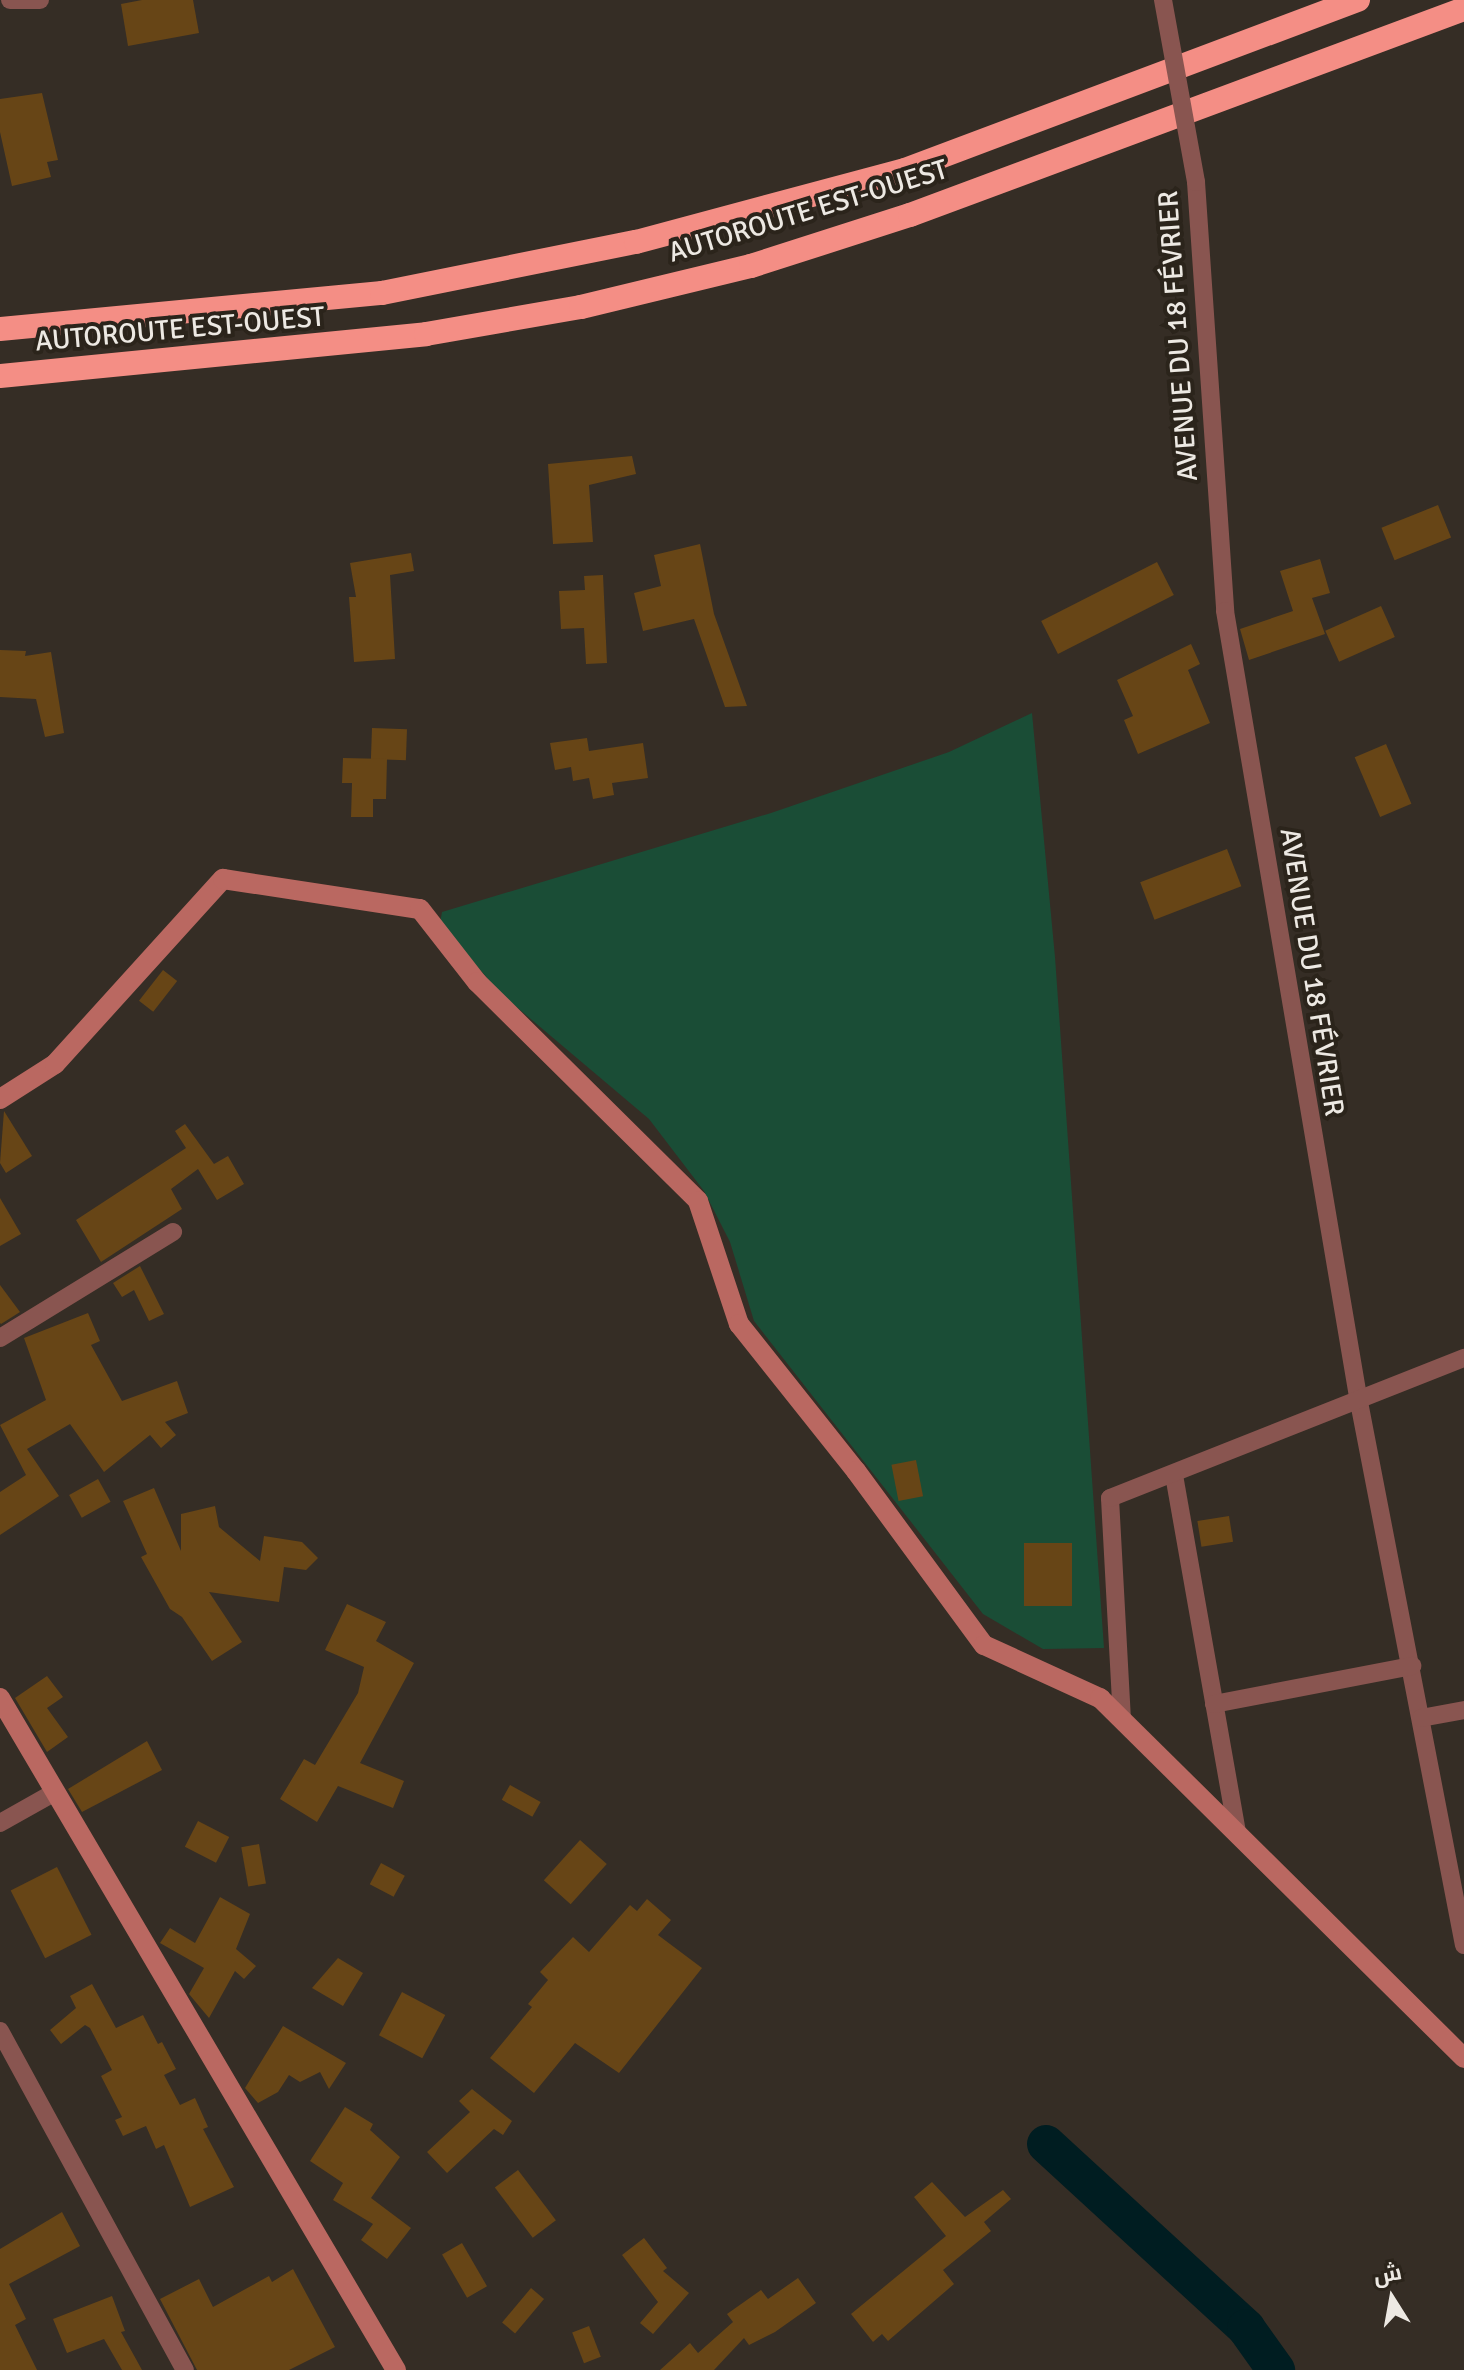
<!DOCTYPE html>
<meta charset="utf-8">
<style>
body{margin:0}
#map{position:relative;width:1464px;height:2370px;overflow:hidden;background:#352d25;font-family:Signika,Cairo,sans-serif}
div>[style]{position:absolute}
.green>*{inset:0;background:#1a4d36}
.river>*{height:38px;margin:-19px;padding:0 19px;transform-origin:19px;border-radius:19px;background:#001d21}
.building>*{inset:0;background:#674516;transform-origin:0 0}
.street>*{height:18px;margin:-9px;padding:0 9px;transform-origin:9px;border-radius:9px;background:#895550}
.secondary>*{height:20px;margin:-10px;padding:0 10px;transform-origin:10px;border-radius:10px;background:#ba6861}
.highway>*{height:24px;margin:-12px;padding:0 12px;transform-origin:12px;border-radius:12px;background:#f48e85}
.street-bridge>*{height:18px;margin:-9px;padding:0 9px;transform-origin:9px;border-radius:9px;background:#895550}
span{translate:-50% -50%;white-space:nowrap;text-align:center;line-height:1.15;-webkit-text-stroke:8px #2b241b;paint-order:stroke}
.street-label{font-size:28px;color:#ede9e3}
.north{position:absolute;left:1352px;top:2258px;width:80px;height:80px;-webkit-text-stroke:6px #2b241b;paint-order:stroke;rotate:349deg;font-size:22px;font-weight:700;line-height:32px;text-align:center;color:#ede9e3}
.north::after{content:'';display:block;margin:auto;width:28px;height:36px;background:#ede9e3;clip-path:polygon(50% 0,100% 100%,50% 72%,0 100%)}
</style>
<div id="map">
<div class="green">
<div style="clip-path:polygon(1032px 713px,1055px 957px,1104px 1648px,1043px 1649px,983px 1614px,754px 1321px,730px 1242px,704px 1191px,649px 1119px,500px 993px,440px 923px,442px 912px,771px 813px,949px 752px)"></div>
</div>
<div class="river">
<div style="left:1046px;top:2144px;width:272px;rotate:42.6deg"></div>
<div style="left:1246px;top:2328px;width:52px;rotate:54.5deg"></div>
</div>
<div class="building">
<div style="clip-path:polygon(142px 0,193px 0,199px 33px,128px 46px,121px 4px)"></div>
<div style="clip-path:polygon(42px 93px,58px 160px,47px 162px,51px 177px,12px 186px,0 132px,0 99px)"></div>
<div style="clip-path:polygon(632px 456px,636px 474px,589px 485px,593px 542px,553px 544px,548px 464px)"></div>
<div style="left:1438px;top:505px;width:35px;height:61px;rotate:68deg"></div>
<div style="clip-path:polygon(700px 544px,714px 614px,747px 706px,725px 707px,694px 619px,643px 631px,634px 593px,661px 586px,654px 555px)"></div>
<div style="clip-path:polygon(411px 553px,414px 571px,390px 575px,395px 659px,354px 662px,349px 597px,356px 597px,350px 563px)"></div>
<div style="clip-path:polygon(1320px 559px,1330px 593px,1312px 598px,1325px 634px,1249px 660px,1240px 629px,1293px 611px,1280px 571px)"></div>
<div style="left:1157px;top:562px;width:37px;height:130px;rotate:63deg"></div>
<div style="clip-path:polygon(603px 575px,607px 663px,586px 664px,584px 628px,561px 629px,559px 591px,585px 590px,584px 576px)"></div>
<div style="left:1381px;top:606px;width:34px;height:61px;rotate:66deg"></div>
<div style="clip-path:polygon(1191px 644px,1200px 664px,1188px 670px,1210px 723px,1138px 754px,1124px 720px,1133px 716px,1117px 680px)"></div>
<div style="clip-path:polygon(0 650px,26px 651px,25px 656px,51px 652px,64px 733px,45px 737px,36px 699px,0 697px)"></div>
<div style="left:372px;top:728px;width:35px;height:31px;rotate:2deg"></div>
<div style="clip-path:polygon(587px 738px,589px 751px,643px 743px,648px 778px,612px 783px,614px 795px,593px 799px,589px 778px,573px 781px,571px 767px,555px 770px,550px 743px)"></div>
<div style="left:1386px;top:744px;width:65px;height:34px;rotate:67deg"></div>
<div style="clip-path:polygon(343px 758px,387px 759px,386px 799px,373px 799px,373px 817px,351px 817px,352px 783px,342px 783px)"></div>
<div style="left:1227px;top:849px;width:40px;height:93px;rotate:69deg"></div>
<div style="left:163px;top:970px;width:18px;height:39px;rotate:38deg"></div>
<div style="clip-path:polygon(4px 1111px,32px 1156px,6px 1173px,0 1163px)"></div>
<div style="clip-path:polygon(185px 1124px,214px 1164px,228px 1156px,244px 1184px,217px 1200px,198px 1169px,171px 1189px,182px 1209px,101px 1262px,76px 1220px,186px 1148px,175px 1131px)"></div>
<div style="clip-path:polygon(0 1198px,21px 1234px,0 1246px)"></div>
<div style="clip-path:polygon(140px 1266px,164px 1314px,149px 1321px,134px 1290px,122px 1297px,113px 1283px)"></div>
<div style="clip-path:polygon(0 1285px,20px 1312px,1px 1324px,0 1323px)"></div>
<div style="clip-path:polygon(88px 1313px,100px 1341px,91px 1345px,122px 1401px,177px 1381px,188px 1413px,165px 1422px,176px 1435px,161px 1448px,150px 1435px,104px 1472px,70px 1424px,27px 1449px,59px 1496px,0 1535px,0 1492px,26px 1475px,0 1425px,46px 1400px,24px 1338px)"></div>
<div style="left:916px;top:1460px;width:37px;height:25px;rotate:79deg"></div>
<div style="left:98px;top:1479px;width:26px;height:33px;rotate:61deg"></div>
<div style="clip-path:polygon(154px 1488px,181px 1551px,181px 1514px,215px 1506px,219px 1527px,260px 1561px,264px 1536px,302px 1542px,318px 1558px,306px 1570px,284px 1567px,279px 1602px,209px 1592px,242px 1642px,212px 1661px,182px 1617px,170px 1609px,141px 1557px,147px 1554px,123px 1501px)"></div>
<div style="left:1229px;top:1516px;width:26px;height:32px;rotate:81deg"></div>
<div style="left:1072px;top:1543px;width:63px;height:48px;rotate:90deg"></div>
<div style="clip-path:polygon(347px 1604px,386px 1622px,376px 1641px,414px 1663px,360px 1763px,404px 1781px,393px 1808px,338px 1786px,317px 1822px,280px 1799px,304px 1759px,315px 1765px,358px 1693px,364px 1667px,325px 1650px)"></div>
<div style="clip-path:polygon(47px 1676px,63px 1697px,47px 1708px,68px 1737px,47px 1752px,15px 1698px)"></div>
<div style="clip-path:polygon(147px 1741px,162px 1770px,82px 1812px,68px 1789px)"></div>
<div style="left:510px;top:1785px;width:35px;height:17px;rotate:29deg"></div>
<div style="left:198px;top:1821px;width:35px;height:29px;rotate:27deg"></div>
<div style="left:580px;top:1840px;width:36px;height:54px;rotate:42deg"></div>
<div style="left:259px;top:1844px;width:40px;height:18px;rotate:80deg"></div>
<div style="left:381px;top:1863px;width:27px;height:24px;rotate:28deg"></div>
<div style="left:57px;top:1867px;width:76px;height:52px;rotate:63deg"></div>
<div style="clip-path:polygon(220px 1897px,250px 1914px,236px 1949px,256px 1966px,244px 1979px,235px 1971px,209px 2018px,189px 1994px,204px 1968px,160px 1943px,170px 1928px,195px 1943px)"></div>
<div style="clip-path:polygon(647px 1899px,671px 1920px,658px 1935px,702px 1968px,619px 2073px,575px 2043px,534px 2093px,490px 2058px,532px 2007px,528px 2004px,548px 1980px,540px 1972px,573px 1937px,589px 1952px,630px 1905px,637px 1911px)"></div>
<div style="clip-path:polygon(338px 1958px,363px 1973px,343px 2006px,312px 1988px)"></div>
<div style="clip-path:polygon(92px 1984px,116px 2028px,143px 2015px,158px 2044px,162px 2042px,176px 2069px,164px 2075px,180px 2105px,195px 2098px,208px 2127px,203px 2129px,234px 2187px,190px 2207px,164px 2145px,156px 2149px,146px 2126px,123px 2136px,115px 2120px,122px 2117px,101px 2076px,112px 2070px,90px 2028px,85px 2025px,61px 2044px,50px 2030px,76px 2008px,70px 1996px)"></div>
<div style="left:402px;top:1992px;width:49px;height:49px;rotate:28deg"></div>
<div style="clip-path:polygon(283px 2026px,346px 2063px,329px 2089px,320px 2072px,300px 2082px,289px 2075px,278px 2092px,258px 2103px,245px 2088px)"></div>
<div style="clip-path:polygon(472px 2089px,512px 2121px,503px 2135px,494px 2129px,447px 2173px,427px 2152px,470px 2112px,459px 2101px)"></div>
<div style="clip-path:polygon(345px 2107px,373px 2124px,370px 2130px,400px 2157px,371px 2198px,411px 2228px,387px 2259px,361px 2240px,373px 2224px,333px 2200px,343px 2183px,310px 2161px)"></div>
<div style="left:518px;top:2170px;width:63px;height:29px;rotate:53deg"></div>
<div style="clip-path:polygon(932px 2182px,965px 2217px,1003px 2190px,1011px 2199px,984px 2222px,991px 2231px,943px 2270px,954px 2284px,888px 2341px,882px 2334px,873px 2342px,851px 2314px,946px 2236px,914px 2197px)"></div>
<div style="clip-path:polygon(62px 2212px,80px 2246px,9px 2284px,26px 2319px,15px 2325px,37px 2370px,0 2370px,0 2249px)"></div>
<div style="clip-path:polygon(644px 2238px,667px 2268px,663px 2271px,689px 2293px,653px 2334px,640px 2323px,658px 2302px,622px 2255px)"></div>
<div style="left:462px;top:2243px;width:50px;height:23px;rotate:60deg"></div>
<div style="clip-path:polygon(293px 2269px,335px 2347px,289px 2370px,197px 2370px,160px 2299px,199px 2279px,213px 2307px,269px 2276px,272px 2282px)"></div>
<div style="clip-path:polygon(798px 2278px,816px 2303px,775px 2332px,749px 2345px,744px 2338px,714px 2370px,660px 2370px,690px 2343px,698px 2353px,733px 2322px,727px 2314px,761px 2290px,768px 2299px)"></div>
<div style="left:531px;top:2288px;width:17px;height:45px;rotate:40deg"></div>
<div style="clip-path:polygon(112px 2296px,125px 2331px,121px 2332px,142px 2370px,122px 2370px,104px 2339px,67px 2353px,53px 2319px)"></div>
<div style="left:589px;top:2326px;width:33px;height:18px;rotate:69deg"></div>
</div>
<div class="street">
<div style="left:10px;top:0;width:30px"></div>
<div style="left:1196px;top:182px;width:430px;rotate:86.1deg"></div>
<div style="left:1225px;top:611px;width:802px;rotate:80.39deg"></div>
<div style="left:1359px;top:1402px;width:553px;rotate:79.06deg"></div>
<div style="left:0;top:1338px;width:203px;rotate:-31.5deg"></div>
<div style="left:1174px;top:1475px;width:364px;rotate:80deg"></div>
<div style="left:1214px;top:1704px;width:202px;rotate:-10.9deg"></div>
<div style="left:1421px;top:1718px;width:44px;rotate:-10.5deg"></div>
<div style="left:1122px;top:1720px;width:222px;rotate:-93.1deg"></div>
<div style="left:1110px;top:1498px;width:381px;rotate:-21.6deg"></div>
<div style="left:0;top:1823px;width:63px;rotate:-29.4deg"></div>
<div style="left:0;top:2031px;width:386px;rotate:61.4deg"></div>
</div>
<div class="secondary">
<div style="left:0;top:1099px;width:65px;rotate:-32.5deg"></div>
<div style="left:55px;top:1064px;width:250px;rotate:-47.8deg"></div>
<div style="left:223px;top:879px;width:199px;rotate:8.7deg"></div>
<div style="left:420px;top:909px;width:93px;rotate:52deg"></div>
<div style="left:477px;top:982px;width:311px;rotate:44.7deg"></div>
<div style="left:698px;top:1201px;width:130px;rotate:71.6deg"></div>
<div style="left:739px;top:1324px;width:188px;rotate:51.5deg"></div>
<div style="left:856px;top:1471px;width:216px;rotate:53.7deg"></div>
<div style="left:984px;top:1645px;width:128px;rotate:24.6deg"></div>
<div style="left:1100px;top:1698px;width:512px;rotate:44.68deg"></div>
<div style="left:0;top:1698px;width:780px;rotate:59.49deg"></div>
</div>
<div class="highway">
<div style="left:0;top:329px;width:384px;rotate:-5.4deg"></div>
<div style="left:382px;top:293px;width:259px;rotate:-11.4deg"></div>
<div style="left:636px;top:242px;width:278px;rotate:-15deg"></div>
<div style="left:905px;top:170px;width:484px;rotate:-20.6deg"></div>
<div style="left:0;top:376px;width:428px;rotate:-5.6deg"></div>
<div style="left:426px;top:334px;width:157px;rotate:-9.9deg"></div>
<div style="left:581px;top:307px;width:175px;rotate:-13.6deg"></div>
<div style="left:751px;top:266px;width:167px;rotate:-17.8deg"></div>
<div style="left:910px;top:215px;width:591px;rotate:-20.4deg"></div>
</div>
<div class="street-bridge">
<div style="left:1163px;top:0;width:185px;rotate:79.7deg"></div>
</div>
<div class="street-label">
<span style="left:808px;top:211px;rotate:-17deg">AUTOROUTE EST-OUEST</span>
<span style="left:180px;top:329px;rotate:-5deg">AUTOROUTE EST-OUEST</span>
<span style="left:1178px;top:336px;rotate:-94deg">AVENUE DU 18 FÉVRIER</span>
<span style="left:1312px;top:972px;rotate:81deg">AVENUE DU 18 FÉVRIER</span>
</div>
<div class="north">ش</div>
</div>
